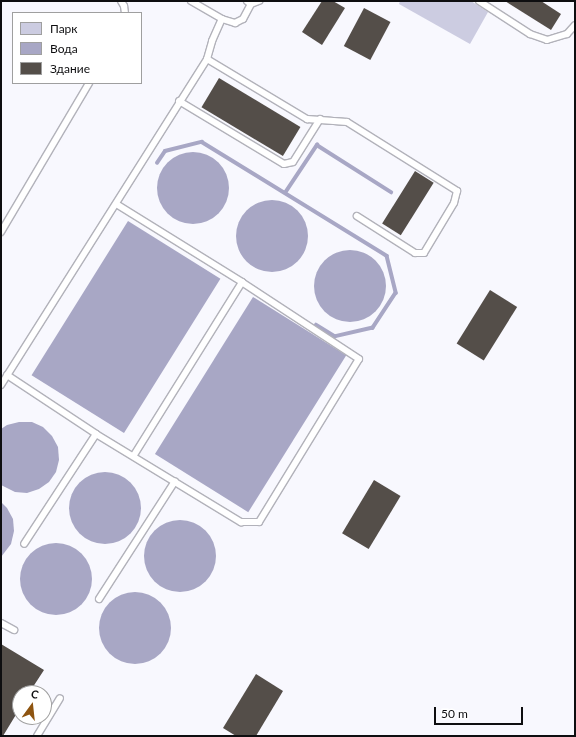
<!DOCTYPE html>
<meta charset="utf-8">
<style>
body{margin:0}
#map{position:relative;width:576px;height:737px;overflow:hidden;background:#f8f8fe;font-family:Lato,sans-serif}
div>[style]{position:absolute}
.green>*{inset:0;background:#cccce1}
.water>*{inset:0;background:#a8a7c5;transform-origin:0 0}
.round{border-radius:50%}
.stream>*{height:3.5px;margin:-1.75px;padding:0 1.75px;transform-origin:1.75px;border-radius:1.75px;background:#a8a7c5}
.building>*{inset:0;background:#544e49;transform-origin:0 0}
.roads{filter:drop-shadow(1px 0 #b2b2ba) drop-shadow(-1px 0 #b2b2ba) drop-shadow(0 1px #b2b2ba) drop-shadow(0 -1px #b2b2ba)}
.lane>*{height:6px;margin:-3px;padding:0 3px;transform-origin:3px;border-radius:3px;background:#fff}
span{translate:-50% -50%;white-space:nowrap;text-align:center;line-height:1.15;-webkit-text-stroke:4px #fff;paint-order:stroke}
.frame{position:absolute;inset:0;border:2px solid #0e0e10;pointer-events:none}
.legend{position:absolute;left:12px;top:12px;width:130px;height:72px;box-sizing:border-box;background:#fff;border:1px solid #9f9f9f;margin:0;padding:5px 7px;list-style:none;font-size:12px;color:#0e0e10}
.legend li{display:flex;align-items:center;gap:8px;height:20px}
.legend b{width:20px;border:1px solid #9f9f9f}
.north{position:absolute;left:12px;top:685px;width:40px;height:40px;box-sizing:border-box;background:#fff;border:1px solid #9f9f9f;border-radius:50%;rotate:15deg;font-size:11px;font-weight:700;line-height:16px;text-align:center;color:#0e0e10}
.north::after{content:'';display:block;margin:auto;width:14px;height:18px;background:#8e5410;clip-path:polygon(50% 0,100% 100%,50% 72%,0 100%)}
.scale{position:absolute;left:434px;top:707px;width:89px;height:18px;box-sizing:border-box;border:2px solid #0e0e10;border-top:0;padding-left:5px;font-size:12px;line-height:14px;white-space:nowrap;color:#0e0e10;-webkit-text-stroke:3px #fff;paint-order:stroke}
</style>
<div id="map">
<div class="green">
<div style="clip-path:polygon(400px 1px,471px 1px,488px 12px,470px 44px,399px 4px)"></div>
</div>
<div class="water">
<div class="round" style="left:157px;top:152px;width:72px;height:72px"></div>
<div class="round" style="left:236px;top:200px;width:72px;height:72px"></div>
<div style="left:128px;top:221px;width:109px;height:182px;rotate:32deg"></div>
<div class="round" style="left:314px;top:250px;width:72px;height:72px"></div>
<div style="left:253px;top:297px;width:110px;height:185px;rotate:32deg"></div>
<div style="clip-path:polygon(19px 422px,32px 422px,43px 427px,52px 436px,58px 447px,59px 460px,56px 472px,49px 482px,39px 489px,27px 493px,15px 492px,1px 485px,1px 429px,7px 425px)"></div>
<div class="round" style="left:69px;top:472px;width:72px;height:72px"></div>
<div style="clip-path:polygon(1px 502px,7px 508px,13px 519px,14px 531px,11px 544px,1px 557px)"></div>
<div class="round" style="left:144px;top:520px;width:72px;height:72px"></div>
<div class="round" style="left:20px;top:543px;width:72px;height:72px"></div>
<div class="round" style="left:99px;top:592px;width:72px;height:72px"></div>
</div>
<div class="stream">
<div style="left:157px;top:163px;width:14px;rotate:-56deg"></div>
<div style="left:165px;top:151px;width:38px;rotate:-14deg"></div>
<div style="left:202px;top:142px;width:217px;rotate:31.6deg"></div>
<div style="left:387px;top:256px;width:38px;rotate:76deg"></div>
<div style="left:396px;top:293px;width:42px;rotate:123.3deg"></div>
<div style="left:373px;top:328px;width:39px;rotate:167deg"></div>
<div style="left:335px;top:337px;width:22px;rotate:-148deg"></div>
<div style="left:285px;top:193px;width:58px;rotate:-56.3deg"></div>
<div style="left:317px;top:145px;width:88px;rotate:32.4deg"></div>
</div>
<div class="building">
<div style="clip-path:polygon(322px 1px,333px 1px,345px 8px,322px 45px,302px 32px)"></div>
<div style="clip-path:polygon(505px 1px,541px 1px,561px 14px,551px 30px)"></div>
<div style="left:364px;top:8px;width:30px;height:43px;rotate:28deg"></div>
<div style="left:219px;top:78px;width:95px;height:34px;rotate:31deg"></div>
<div style="left:415px;top:171px;width:22px;height:62px;rotate:32deg"></div>
<div style="left:490px;top:290px;width:32px;height:63px;rotate:32deg"></div>
<div style="left:374px;top:480px;width:31px;height:62px;rotate:31deg"></div>
<div style="clip-path:polygon(1px 644px,44px 670px,29px 693px,20px 693px,20px 708px,3px 736px,1px 736px)"></div>
<div style="clip-path:polygon(256px 674px,283px 691px,256px 736px,236px 736px,223px 728px)"></div>
</div>
<div class="roads">
<div class="lane">
<div style="left:121px;top:1px;width:6px;rotate:59deg"></div>
<div style="left:124px;top:6px;width:7px;rotate:82deg"></div>
<div style="left:191px;top:1px;width:36px;rotate:30deg"></div>
<div style="left:222px;top:19px;width:14px;rotate:17deg"></div>
<div style="left:235px;top:23px;width:9px;rotate:-27deg"></div>
<div style="left:243px;top:19px;width:17px;rotate:-62deg"></div>
<div style="left:251px;top:4px;width:5px;rotate:-143deg"></div>
<div style="left:479px;top:1px;width:61px;rotate:32.9deg"></div>
<div style="left:530px;top:34px;width:18px;rotate:19deg"></div>
<div style="left:547px;top:40px;width:21px;rotate:-17deg"></div>
<div style="left:567px;top:34px;width:12px;rotate:-48deg"></div>
<div style="left:251px;top:4px;width:9px;rotate:-21deg"></div>
<div style="left:207px;top:59px;width:117px;rotate:31deg"></div>
<div style="left:307px;top:119px;width:40px;rotate:4.3deg"></div>
<div style="left:347px;top:122px;width:130px;rotate:32.1deg"></div>
<div style="left:457px;top:191px;width:12px;rotate:104deg"></div>
<div style="left:454px;top:203px;width:58px;rotate:121deg"></div>
<div style="left:424px;top:253px;width:9px;rotate:180deg"></div>
<div style="left:415px;top:253px;width:69px;rotate:-147.5deg"></div>
<div style="left:179px;top:101px;width:122px;rotate:31deg"></div>
<div style="left:284px;top:164px;width:9px;rotate:-13deg"></div>
<div style="left:293px;top:162px;width:51px;rotate:-57.9deg"></div>
<div style="left:1px;top:232px;width:173px;rotate:-59.4deg"></div>
<div style="left:7px;top:375px;width:107px;rotate:33.5deg"></div>
<div style="left:96px;top:434px;width:131px;rotate:123.2deg"></div>
<div style="left:1px;top:385px;width:386px;rotate:-57.7deg"></div>
<div style="left:207px;top:59px;width:19px;rotate:-74deg"></div>
<div style="left:212px;top:41px;width:24px;rotate:-66deg"></div>
<div style="left:96px;top:434px;width:170px;rotate:31.3deg"></div>
<div style="left:241px;top:522px;width:18px"></div>
<div style="left:259px;top:522px;width:191px;rotate:-58.5deg"></div>
<div style="left:359px;top:359px;width:140px;rotate:-146.7deg"></div>
<div style="left:242px;top:282px;width:148px;rotate:-148.2deg"></div>
<div style="left:134px;top:455px;width:204px;rotate:-58deg"></div>
<div style="left:99px;top:599px;width:140px;rotate:-57.2deg"></div>
<div style="left:1px;top:623px;width:15px;rotate:28deg"></div>
<div style="left:37px;top:736px;width:44px;rotate:-58.8deg"></div>
</div>
</div>
<div class="frame"></div>
<ul class="legend">
<li><b style="height:11px;background:#cccce1"></b>Парк</li>
<li><b style="height:11px;background:#a8a7c5"></b>Вода</li>
<li><b style="height:11px;background:#544e49"></b>Здание</li>
</ul>
<div class="north">С</div>
<div class="scale">50 m</div>
</div>
